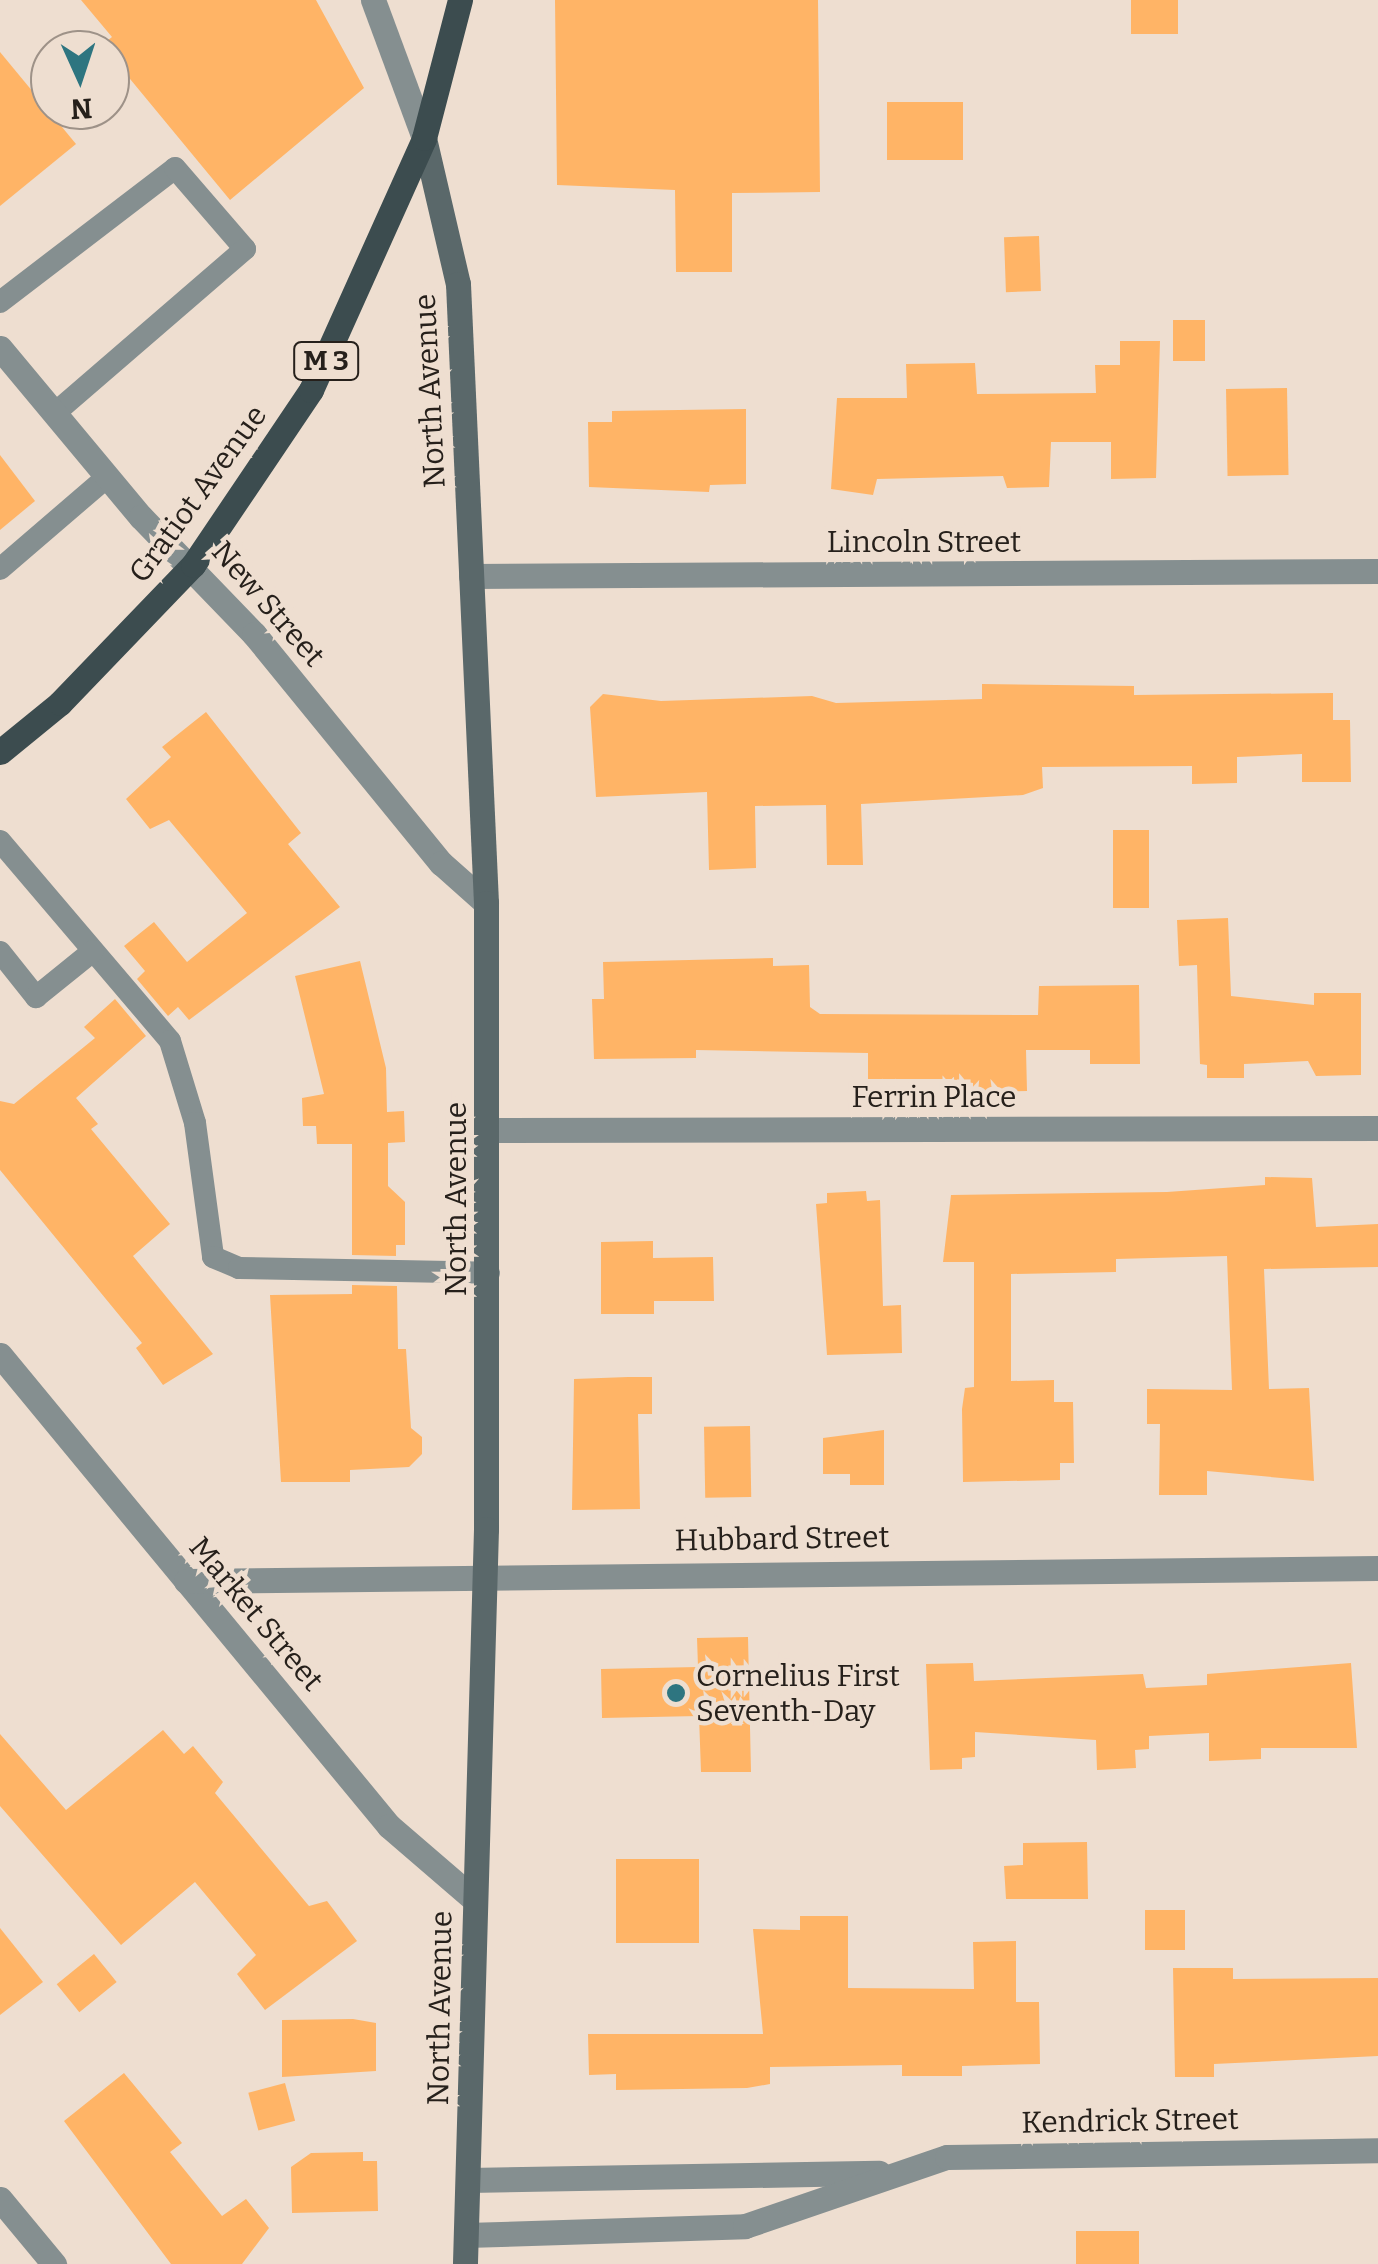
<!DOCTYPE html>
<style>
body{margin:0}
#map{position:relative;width:1378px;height:2264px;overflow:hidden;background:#eeded0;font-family:Bitter,serif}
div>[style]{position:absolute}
.building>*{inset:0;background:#ffb466;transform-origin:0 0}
.service>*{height:22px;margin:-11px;padding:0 11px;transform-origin:11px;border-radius:11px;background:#858f90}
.minor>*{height:25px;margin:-12.5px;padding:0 12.5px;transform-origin:12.5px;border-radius:12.5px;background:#858f90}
.tertiary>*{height:25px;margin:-12.5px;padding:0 12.5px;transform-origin:12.5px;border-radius:12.5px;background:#858f90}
.secondary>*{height:25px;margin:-12.5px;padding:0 12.5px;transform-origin:12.5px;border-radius:12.5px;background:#5a686a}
.primary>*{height:25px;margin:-12.5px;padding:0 12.5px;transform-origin:12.5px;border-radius:12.5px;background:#3c4c4f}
.dots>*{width:28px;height:28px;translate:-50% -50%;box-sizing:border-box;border:5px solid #eeded0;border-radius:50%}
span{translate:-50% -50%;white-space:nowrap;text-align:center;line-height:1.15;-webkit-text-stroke:9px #eeded0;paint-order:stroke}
.shield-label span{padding:2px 8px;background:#eeded0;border:2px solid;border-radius:8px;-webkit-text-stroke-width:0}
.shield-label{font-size:28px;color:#26201b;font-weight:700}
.street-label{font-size:30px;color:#26201b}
.poi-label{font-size:30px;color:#26201b}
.left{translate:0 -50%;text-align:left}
.north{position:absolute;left:30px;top:30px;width:100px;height:100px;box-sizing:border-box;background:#eeded0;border:2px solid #9e9288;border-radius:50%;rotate:177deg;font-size:28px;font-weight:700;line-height:40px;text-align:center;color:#26201b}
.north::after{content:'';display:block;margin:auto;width:35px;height:45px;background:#2e7580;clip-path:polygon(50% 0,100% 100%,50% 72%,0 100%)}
</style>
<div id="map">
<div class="building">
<div style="clip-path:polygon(81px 0,316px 0,364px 88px,230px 200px,102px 45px,112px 37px)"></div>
<div style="clip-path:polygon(555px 0,818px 0,820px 192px,732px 193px,732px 272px,676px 272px,675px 190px,557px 185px)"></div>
<div style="left:1131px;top:0;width:47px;height:34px"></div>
<div style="clip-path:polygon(0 52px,76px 144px,0 206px)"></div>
<div style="left:887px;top:102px;width:76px;height:58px"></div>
<div style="left:1039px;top:236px;width:55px;height:35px;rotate:88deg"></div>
<div style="left:1173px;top:320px;width:32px;height:41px"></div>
<div style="clip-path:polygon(1120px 341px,1160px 341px,1156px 478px,1111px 479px,1111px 442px,1051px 442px,1049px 487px,1007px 488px,1003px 476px,877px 479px,873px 495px,831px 489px,837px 398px,907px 398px,906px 364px,975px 363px,977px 394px,1096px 393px,1095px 365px,1120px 365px)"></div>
<div style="left:1287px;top:388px;width:87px;height:61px;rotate:89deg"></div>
<div style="clip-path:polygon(746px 409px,746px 484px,710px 485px,709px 492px,589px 487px,588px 422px,612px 422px,612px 411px)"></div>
<div style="clip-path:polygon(0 455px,35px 501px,0 530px)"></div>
<div style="clip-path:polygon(982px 684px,1134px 686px,1134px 695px,1333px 693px,1333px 720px,1350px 720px,1351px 782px,1302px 782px,1302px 754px,1237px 757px,1237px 783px,1192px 784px,1192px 766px,1042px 767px,1043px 788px,1023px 795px,861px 804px,863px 865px,827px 865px,826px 805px,755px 806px,756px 868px,709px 870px,707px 792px,596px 797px,590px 707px,603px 694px,661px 701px,812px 696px,836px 703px,982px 699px)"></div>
<div style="clip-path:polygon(206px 712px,301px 833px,288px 844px,340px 907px,189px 1020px,178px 1007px,168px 1016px,137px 979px,145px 971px,124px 946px,154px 922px,187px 962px,247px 913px,169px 820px,150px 829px,126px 799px,171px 757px,162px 747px)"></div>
<div style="left:1113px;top:830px;width:36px;height:78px"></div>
<div style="clip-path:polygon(1228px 918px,1231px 996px,1314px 1005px,1314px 993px,1361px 993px,1361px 1075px,1316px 1076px,1308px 1061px,1244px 1064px,1244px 1078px,1207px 1078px,1207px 1065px,1200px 1064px,1197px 965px,1179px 966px,1177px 920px)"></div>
<div style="clip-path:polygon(773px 958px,773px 966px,809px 965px,810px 1007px,820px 1014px,1038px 1015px,1039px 986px,1139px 985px,1140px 1064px,1090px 1064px,1090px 1050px,1026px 1050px,1027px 1091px,973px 1092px,973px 1083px,951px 1079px,868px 1079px,868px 1053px,696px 1050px,696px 1058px,594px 1059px,592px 999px,604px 999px,603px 962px)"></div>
<div style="clip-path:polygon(360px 961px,386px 1068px,387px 1112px,404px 1111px,405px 1142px,388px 1143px,388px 1186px,405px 1202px,405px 1245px,396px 1245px,396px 1256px,352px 1255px,352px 1144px,317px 1144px,316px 1126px,303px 1126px,302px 1098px,324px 1094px,295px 976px)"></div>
<div style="clip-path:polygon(115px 999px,146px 1036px,76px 1098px,98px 1124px,91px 1129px,170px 1224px,133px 1256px,213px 1354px,163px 1385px,136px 1348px,142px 1343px,0 1170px,0 1101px,14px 1104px,95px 1038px,84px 1027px)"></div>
<div style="clip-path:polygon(1265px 1177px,1312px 1178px,1316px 1227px,1378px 1224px,1378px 1267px,1264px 1269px,1269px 1389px,1309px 1388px,1314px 1481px,1207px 1471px,1207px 1495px,1159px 1495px,1160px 1424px,1147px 1424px,1147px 1389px,1232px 1390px,1227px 1256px,1116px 1259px,1116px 1272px,1011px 1274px,1011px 1381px,1054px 1380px,1054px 1402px,1073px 1402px,1074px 1463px,1060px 1463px,1060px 1480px,963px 1482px,962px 1409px,965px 1388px,974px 1387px,974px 1262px,943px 1262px,951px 1195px,1167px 1192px,1265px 1185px)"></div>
<div style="clip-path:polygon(866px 1191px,867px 1201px,880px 1200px,883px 1306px,901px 1305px,902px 1353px,827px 1355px,816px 1204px,827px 1203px,827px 1193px)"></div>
<div style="clip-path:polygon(653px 1241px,653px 1258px,713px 1257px,714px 1301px,654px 1301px,654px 1314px,601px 1314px,601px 1242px)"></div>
<div style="clip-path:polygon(352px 1285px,397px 1286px,398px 1349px,406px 1349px,411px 1428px,422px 1437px,422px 1454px,409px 1467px,350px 1470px,350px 1482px,281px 1482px,270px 1295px,352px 1294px)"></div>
<div style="clip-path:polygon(628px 1377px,652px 1377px,652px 1414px,638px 1414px,640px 1509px,572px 1510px,574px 1379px)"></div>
<div style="left:750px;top:1426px;width:71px;height:46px;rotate:89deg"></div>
<div style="clip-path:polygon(884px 1430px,884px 1485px,850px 1485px,850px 1474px,823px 1474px,823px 1438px)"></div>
<div style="clip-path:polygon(748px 1637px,751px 1772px,701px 1772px,699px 1716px,602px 1718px,601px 1669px,698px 1667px,697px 1638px)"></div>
<div style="clip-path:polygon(973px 1663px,974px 1681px,1143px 1674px,1146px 1688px,1207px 1685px,1207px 1674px,1351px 1663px,1357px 1748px,1261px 1748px,1261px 1759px,1209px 1761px,1209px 1733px,1149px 1736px,1149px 1749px,1135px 1750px,1136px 1768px,1097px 1770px,1096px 1740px,975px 1732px,975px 1757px,962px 1758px,962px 1769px,930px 1770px,926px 1664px)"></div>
<div style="clip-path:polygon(163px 1730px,184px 1754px,193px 1746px,223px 1782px,215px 1793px,309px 1906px,327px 1901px,357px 1941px,265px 2010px,237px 1974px,256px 1955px,195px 1882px,121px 1945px,0 1806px,0 1734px,66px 1810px)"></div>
<div style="clip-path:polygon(1087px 1842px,1088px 1899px,1006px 1899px,1004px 1866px,1023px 1865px,1023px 1843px)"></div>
<div style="left:616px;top:1859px;width:83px;height:84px"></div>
<div style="left:1145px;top:1910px;width:40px;height:40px"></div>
<div style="clip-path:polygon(800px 1916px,848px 1916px,848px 1988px,974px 1989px,973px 1942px,1016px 1941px,1016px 2002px,1039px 2002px,1040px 2064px,962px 2066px,962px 2076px,902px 2076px,902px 2065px,770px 2067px,770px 2084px,747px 2088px,616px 2090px,616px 2074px,589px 2075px,588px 2034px,763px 2034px,753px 1929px,800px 1930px)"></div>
<div style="clip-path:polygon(0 1928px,43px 1982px,0 2015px)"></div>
<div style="left:94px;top:1954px;width:36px;height:48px;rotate:51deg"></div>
<div style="clip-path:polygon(1173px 1968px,1233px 1968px,1233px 1979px,1378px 1978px,1378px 2056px,1214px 2064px,1214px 2077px,1175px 2077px)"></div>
<div style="clip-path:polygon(353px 2019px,376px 2023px,376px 2071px,282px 2077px,282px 2020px)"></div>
<div style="clip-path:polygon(124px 2073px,182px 2143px,170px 2152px,222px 2216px,246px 2199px,269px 2228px,242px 2264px,171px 2264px,64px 2121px)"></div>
<div style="left:285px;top:2083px;width:39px;height:38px;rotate:75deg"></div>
<div style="clip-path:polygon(363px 2152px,363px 2161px,377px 2161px,378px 2211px,292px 2213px,291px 2167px,311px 2153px)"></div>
<div style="left:1139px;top:2231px;width:33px;height:63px;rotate:90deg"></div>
</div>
<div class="service">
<div style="left:0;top:302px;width:220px;rotate:-37.4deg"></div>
<div style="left:175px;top:168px;width:107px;rotate:49.2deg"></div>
<div style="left:245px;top:249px;width:251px;rotate:139.2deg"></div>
<div style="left:0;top:569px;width:141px;rotate:-40.7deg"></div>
<div style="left:0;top:841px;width:262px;rotate:49.6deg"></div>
<div style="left:170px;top:1041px;width:86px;rotate:73deg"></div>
<div style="left:195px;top:1123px;width:135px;rotate:82.3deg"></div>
<div style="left:213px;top:1257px;width:28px;rotate:23deg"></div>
<div style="left:239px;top:1268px;width:250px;rotate:1.1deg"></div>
<div style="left:0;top:952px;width:58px;rotate:51.3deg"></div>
<div style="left:36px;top:997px;width:73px;rotate:-38.9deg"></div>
</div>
<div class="minor">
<div style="left:0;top:348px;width:220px;rotate:50.2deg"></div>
<div style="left:141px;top:517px;width:163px;rotate:46deg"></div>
<div style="left:254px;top:634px;width:296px;rotate:50.8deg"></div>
<div style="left:441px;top:863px;width:60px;rotate:41.6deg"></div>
<div style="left:471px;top:576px;width:907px;rotate:-0.32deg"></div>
<div style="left:490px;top:1130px;width:888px;rotate:-0.13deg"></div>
<div style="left:0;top:1355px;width:611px;rotate:50.45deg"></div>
<div style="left:389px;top:1826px;width:113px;rotate:40.7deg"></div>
<div style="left:186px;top:1581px;width:1192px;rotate:-0.62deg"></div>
<div style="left:468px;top:2180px;width:411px;rotate:-1deg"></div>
<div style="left:0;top:2199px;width:85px;rotate:50.3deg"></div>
<div style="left:466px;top:2235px;width:279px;rotate:-1.8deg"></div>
<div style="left:745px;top:2226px;width:213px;rotate:-18.9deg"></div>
<div style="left:947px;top:2157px;width:431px;rotate:-0.9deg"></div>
</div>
<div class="tertiary">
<div style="left:373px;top:0;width:147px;rotate:69.7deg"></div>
</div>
<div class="secondary">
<div style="left:424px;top:138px;width:150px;rotate:76.9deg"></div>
<div style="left:458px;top:284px;width:620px;rotate:87.41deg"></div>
<div style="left:486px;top:903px;width:626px;rotate:90deg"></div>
<div style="left:486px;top:1529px;width:735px;rotate:91.64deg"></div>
</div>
<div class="primary">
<div style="left:0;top:752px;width:77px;rotate:-39.2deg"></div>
<div style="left:60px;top:703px;width:192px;rotate:-46.1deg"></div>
<div style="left:193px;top:565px;width:211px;rotate:-56deg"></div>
<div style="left:311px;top:390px;width:276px;rotate:-65.8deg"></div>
<div style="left:424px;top:138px;width:143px;rotate:-75.4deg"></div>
</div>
<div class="dots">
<div style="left:676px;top:1693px;background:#2e7580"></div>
</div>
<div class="shield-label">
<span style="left:326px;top:361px">M 3</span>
</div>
<div class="street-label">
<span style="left:430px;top:391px;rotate:-93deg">North Avenue</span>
<span style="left:198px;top:494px;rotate:-54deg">Gratiot Avenue</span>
<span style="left:924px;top:542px">Lincoln Street</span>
<span style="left:268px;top:604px;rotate:49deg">New Street</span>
<span style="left:934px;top:1097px">Ferrin Place</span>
<span style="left:456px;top:1199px;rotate:-90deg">North Avenue</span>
<span style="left:782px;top:1539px;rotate:-1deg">Hubbard Street</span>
<span style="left:256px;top:1614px;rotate:50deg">Market Street</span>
<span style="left:440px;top:2008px;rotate:-89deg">North Avenue</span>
<span style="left:1130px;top:2121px;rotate:-1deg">Kendrick Street</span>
</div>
<div class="poi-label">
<span class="left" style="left:696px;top:1693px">Cornelius First<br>Seventh-Day</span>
</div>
<div class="north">N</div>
</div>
